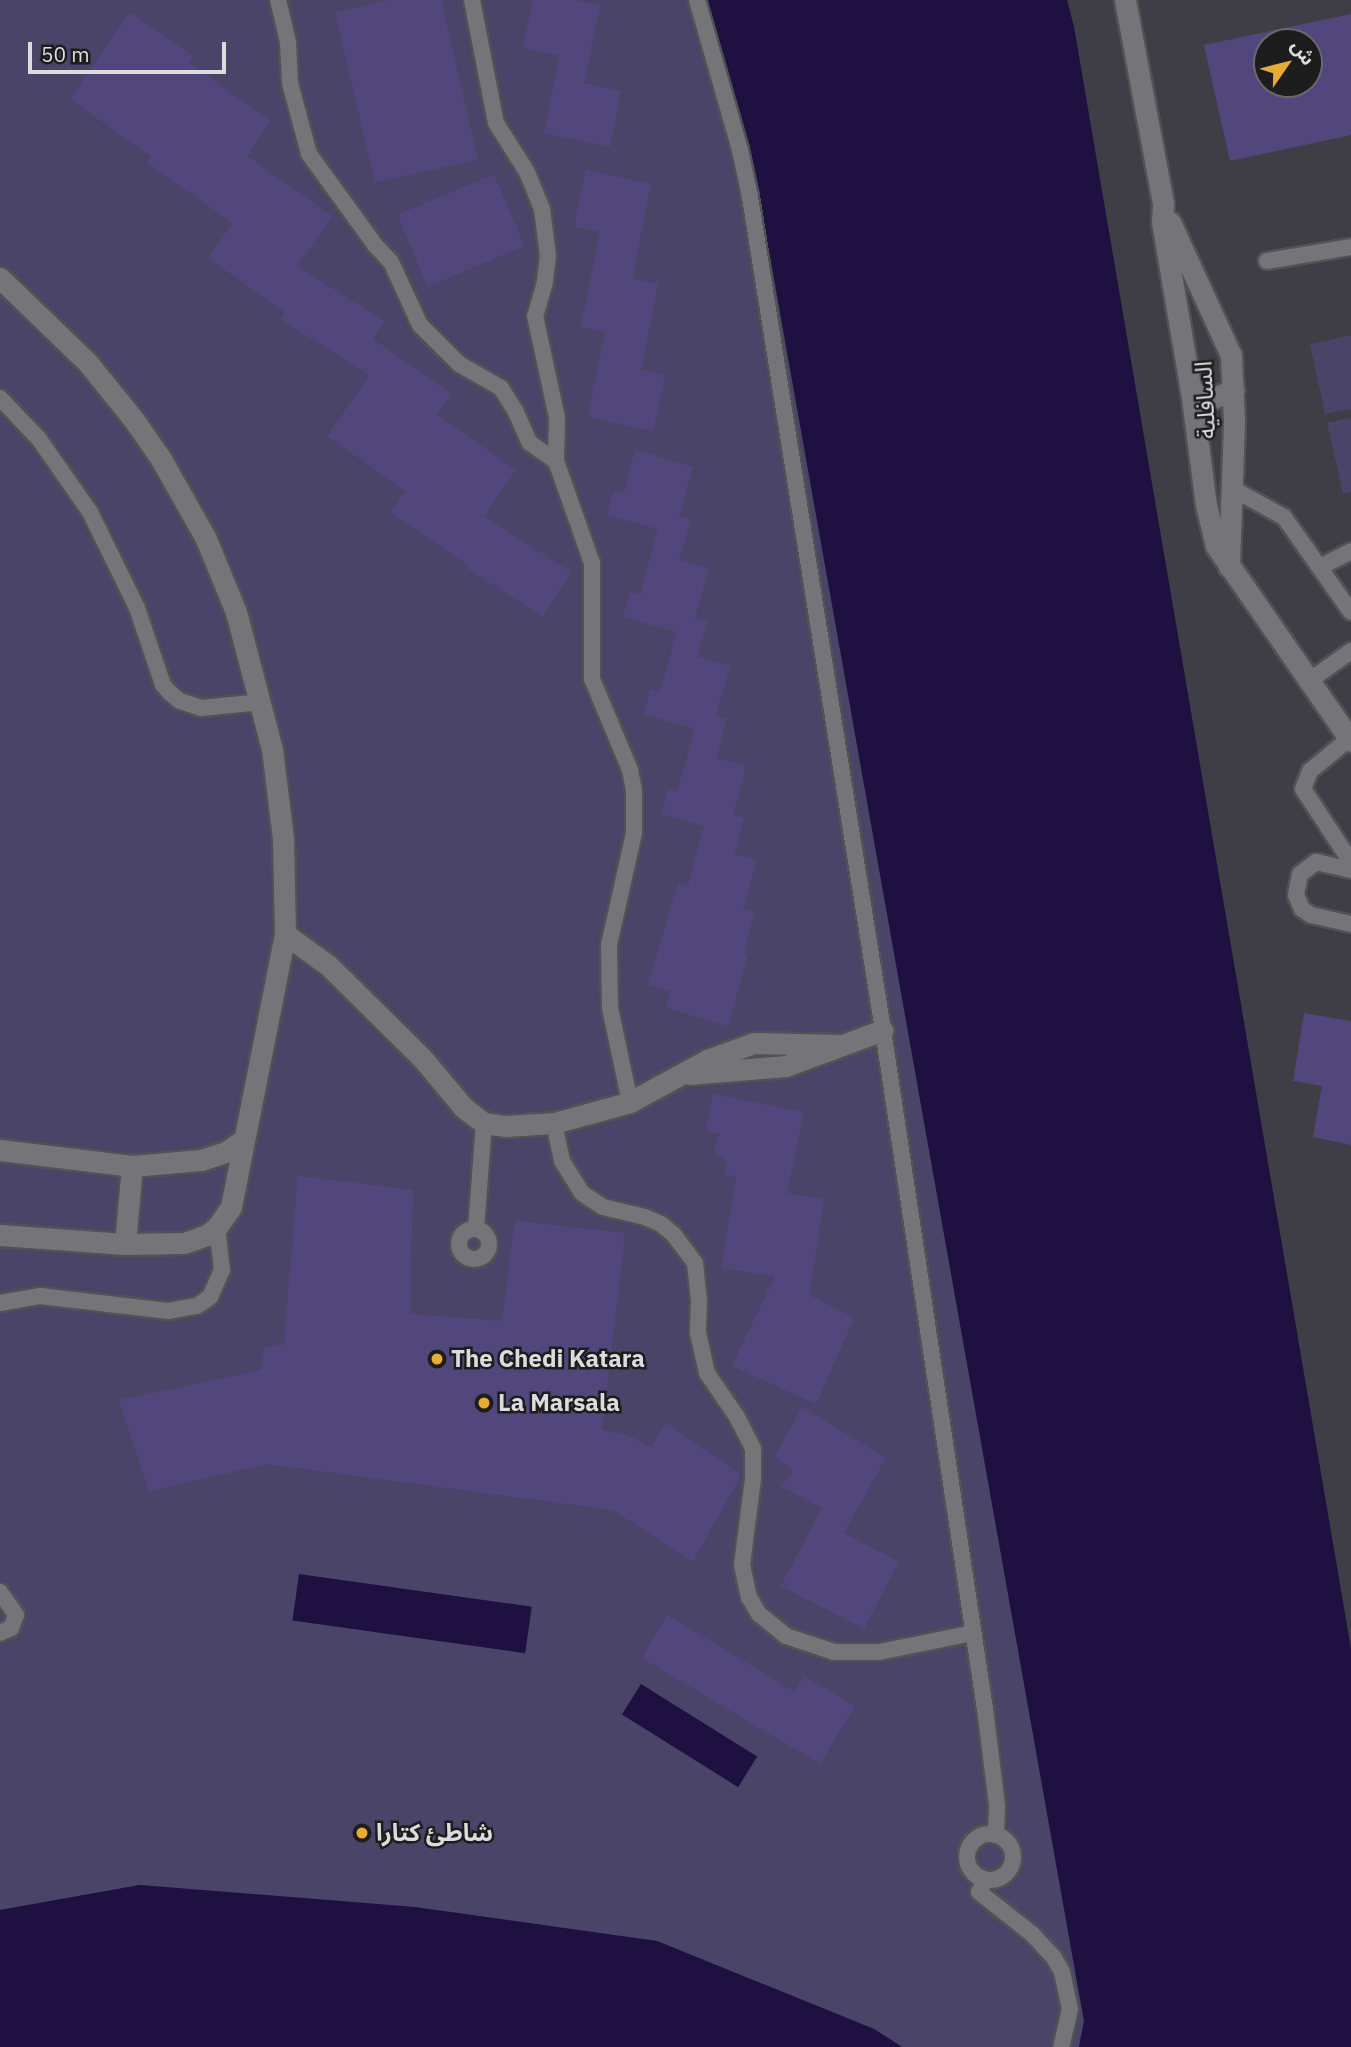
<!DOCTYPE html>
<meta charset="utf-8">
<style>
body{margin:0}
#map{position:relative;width:1351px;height:2047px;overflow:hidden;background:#353538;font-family:"IBM Plex Sans","Noto Sans Arabic",sans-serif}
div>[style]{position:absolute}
.built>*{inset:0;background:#3f3d46}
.green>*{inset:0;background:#4b4469}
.water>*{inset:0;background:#1e1040;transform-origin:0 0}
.building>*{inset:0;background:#52477d;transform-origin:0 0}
.roads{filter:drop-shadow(2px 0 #525254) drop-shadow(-2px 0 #525254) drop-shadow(0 2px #525254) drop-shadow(0 -2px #525254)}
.lane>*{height:16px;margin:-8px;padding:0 8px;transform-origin:8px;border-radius:8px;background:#757478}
.lane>.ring{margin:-8px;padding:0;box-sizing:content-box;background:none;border:16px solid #757478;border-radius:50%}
.street>*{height:21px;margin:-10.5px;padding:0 10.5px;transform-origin:10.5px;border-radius:10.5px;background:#757478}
.dots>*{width:19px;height:19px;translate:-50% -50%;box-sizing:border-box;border:4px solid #1d1d1e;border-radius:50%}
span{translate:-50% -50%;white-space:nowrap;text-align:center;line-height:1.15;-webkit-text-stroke:5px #1d1d1e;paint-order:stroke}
.street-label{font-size:24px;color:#dcdcde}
.poi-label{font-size:24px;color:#dcdcde;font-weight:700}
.left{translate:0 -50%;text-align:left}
.north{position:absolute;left:1253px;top:28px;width:70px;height:70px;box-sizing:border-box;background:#1d1d1e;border:2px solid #69696b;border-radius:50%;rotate:55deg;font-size:19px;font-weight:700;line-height:28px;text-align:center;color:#dcdcde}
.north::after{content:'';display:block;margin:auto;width:24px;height:32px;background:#e5ad36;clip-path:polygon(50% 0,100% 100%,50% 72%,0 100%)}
.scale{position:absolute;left:28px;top:42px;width:198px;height:32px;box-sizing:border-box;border:4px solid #dcdcde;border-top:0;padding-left:9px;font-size:21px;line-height:24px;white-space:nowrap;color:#dcdcde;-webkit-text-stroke:5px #1d1d1e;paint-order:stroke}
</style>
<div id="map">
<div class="built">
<div style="clip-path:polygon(evenodd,1067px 0,1351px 0,1351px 1649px,1074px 27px,1067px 0,1267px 42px,1309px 42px,1309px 84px,1267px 84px,1267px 42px)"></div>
</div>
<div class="green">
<div style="clip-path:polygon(0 0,701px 0,770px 256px,1084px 2021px,1079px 2047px,902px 2047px,874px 2029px,657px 1941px,140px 1885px,0 1910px)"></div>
<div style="clip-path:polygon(1351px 335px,1351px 409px,1325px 414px,1310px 344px)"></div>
<div style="clip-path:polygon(1351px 418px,1351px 492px,1343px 494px,1327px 423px)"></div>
</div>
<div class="water">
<div style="clip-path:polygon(701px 0,1067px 0,1074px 27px,1351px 1649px,1351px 2047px,1079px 2047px,1084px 2021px,770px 256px)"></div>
<div style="left:299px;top:1574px;width:235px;height:47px;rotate:8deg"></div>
<div style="left:641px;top:1684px;width:137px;height:36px;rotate:32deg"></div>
<div style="clip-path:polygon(140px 1885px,415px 1907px,657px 1941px,874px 2029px,902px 2047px,0 2047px,0 1910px)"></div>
</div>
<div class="building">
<div style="clip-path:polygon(390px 0,441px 0,478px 160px,375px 182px,335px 12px)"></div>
<div style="clip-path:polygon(533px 0,575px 0,600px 5px,584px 83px,621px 91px,610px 147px,544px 133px,560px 56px,523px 48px)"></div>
<div style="clip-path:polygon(130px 12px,194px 57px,189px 63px,271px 121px,247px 156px,332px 216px,297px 266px,384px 321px,373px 339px,452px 394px,437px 415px,516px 470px,484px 516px,571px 572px,543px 617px,467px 568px,469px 566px,391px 512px,406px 491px,327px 436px,370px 375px,280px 319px,285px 312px,208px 258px,233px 223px,147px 163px,151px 156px,70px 99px)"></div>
<div style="clip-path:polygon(evenodd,1351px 14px,1351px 135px,1230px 161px,1204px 45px,1351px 14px,1267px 42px,1309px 42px,1309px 84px,1267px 84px,1267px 42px)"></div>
<div style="clip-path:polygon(586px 170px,651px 184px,632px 279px,658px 284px,641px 370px,665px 375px,653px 431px,588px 417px,605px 332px,581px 327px,600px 232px,574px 227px)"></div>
<div style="left:494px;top:174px;width:78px;height:105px;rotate:67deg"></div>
<div style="clip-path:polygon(635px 450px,693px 467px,679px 516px,691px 519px,679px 560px,709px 568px,695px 618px,707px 621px,697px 657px,730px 666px,716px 715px,727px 719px,716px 758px,746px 766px,733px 815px,744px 818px,734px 854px,757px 860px,743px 909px,754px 913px,744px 954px,748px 955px,728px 1026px,666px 1008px,671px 992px,648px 985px,678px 883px,688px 886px,704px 826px,661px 814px,668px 789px,677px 792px,695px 729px,644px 714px,650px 689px,660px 692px,677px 632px,623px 617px,630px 592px,640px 595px,658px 529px,607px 515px,614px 490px,624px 493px)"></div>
<div style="clip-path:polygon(1304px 1013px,1351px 1021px,1351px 1145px,1313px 1137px,1322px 1086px,1293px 1081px)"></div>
<div style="clip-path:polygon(713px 1094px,804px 1112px,787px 1193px,824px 1199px,809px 1295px,854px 1318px,816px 1404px,732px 1366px,775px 1276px,721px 1268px,736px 1177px,724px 1174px,727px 1162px,713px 1150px,720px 1134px,706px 1131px)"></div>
<div style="clip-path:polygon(298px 1176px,413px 1190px,410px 1314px,502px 1321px,515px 1221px,625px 1233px,602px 1430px,627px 1435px,651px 1447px,666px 1423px,741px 1475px,693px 1562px,613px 1510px,267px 1464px,149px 1491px,119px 1400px,262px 1370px,264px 1347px,284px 1345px)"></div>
<div style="clip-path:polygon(802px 1407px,886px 1458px,844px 1533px,899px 1562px,864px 1629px,781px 1586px,822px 1508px,781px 1487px,794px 1471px,775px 1456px)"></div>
<div style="clip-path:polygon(667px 1615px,795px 1692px,804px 1676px,855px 1706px,820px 1764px,642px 1658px)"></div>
</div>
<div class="roads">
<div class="lane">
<div style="left:278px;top:0;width:43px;rotate:76.6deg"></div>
<div style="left:288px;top:42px;width:41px;rotate:87.2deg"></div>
<div style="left:290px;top:83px;width:73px;rotate:75deg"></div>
<div style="left:309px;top:154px;width:112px;rotate:54deg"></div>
<div style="left:375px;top:245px;width:23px;rotate:47deg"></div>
<div style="left:391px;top:262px;width:69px;rotate:65.3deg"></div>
<div style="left:420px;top:325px;width:55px;rotate:45deg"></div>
<div style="left:459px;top:364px;width:48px;rotate:29.7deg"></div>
<div style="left:501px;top:388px;width:26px;rotate:58deg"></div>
<div style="left:515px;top:410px;width:36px;rotate:66deg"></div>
<div style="left:530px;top:443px;width:32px;rotate:35deg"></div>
<div style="left:472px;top:0;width:125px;rotate:79deg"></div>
<div style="left:496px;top:123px;width:58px;rotate:57.7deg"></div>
<div style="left:527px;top:172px;width:40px;rotate:68deg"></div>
<div style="left:542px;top:209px;width:47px;rotate:82.7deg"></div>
<div style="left:548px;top:256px;width:26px;rotate:97deg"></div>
<div style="left:545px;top:282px;width:35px;rotate:106deg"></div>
<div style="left:535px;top:316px;width:104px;rotate:77.8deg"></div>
<div style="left:557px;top:418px;width:43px;rotate:91.3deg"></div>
<div style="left:556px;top:461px;width:108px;rotate:70.6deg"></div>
<div style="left:592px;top:563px;width:116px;rotate:90deg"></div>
<div style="left:592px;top:679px;width:99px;rotate:67.3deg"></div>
<div style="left:630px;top:770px;width:21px;rotate:79deg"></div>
<div style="left:634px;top:791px;width:42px;rotate:90deg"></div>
<div style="left:634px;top:833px;width:115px;rotate:102.6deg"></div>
<div style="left:609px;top:945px;width:63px;rotate:89.1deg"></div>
<div style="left:610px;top:1008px;width:96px;rotate:78deg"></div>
<div style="left:697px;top:0;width:156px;rotate:74deg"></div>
<div style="left:740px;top:150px;width:48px;rotate:78deg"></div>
<div style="left:750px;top:197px;width:844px;rotate:80.93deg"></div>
<div style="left:883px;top:1030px;width:687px;rotate:81.46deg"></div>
<div style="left:985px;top:1709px;width:98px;rotate:82.9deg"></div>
<div style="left:997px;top:1806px;width:29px;rotate:92deg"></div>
<div style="left:1267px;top:261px;width:85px;rotate:-9.5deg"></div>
<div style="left:0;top:398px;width:57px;rotate:46.4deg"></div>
<div style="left:39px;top:439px;width:89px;rotate:55.1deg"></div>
<div style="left:90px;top:512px;width:107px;rotate:63.9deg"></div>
<div style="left:137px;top:608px;width:81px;rotate:71.3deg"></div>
<div style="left:163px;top:685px;width:12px;rotate:48deg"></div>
<div style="left:171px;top:694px;width:11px;rotate:38deg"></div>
<div style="left:180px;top:701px;width:22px;rotate:18deg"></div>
<div style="left:201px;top:708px;width:61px;rotate:-5.6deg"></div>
<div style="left:1233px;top:489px;width:58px;rotate:28.8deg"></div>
<div style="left:1284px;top:517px;width:116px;rotate:54.8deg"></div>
<div style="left:1320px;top:567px;width:35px;rotate:-27deg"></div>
<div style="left:1309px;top:681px;width:52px;rotate:-35.5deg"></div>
<div style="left:1349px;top:739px;width:50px;rotate:140.6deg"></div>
<div style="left:1310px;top:771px;width:19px;rotate:111deg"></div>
<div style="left:1303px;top:789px;width:87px;rotate:56.7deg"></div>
<div style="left:1351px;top:870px;width:36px;rotate:-167deg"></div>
<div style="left:1316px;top:862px;width:20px;rotate:143deg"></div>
<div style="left:1300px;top:874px;width:21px;rotate:101deg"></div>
<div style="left:1296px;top:895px;width:15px;rotate:67deg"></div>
<div style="left:1302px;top:909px;width:11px;rotate:34deg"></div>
<div style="left:1311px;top:915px;width:41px;rotate:12.7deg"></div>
<div style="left:554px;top:1123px;width:39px;rotate:78deg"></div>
<div style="left:562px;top:1161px;width:38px;rotate:58deg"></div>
<div style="left:582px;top:1193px;width:25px;rotate:34deg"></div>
<div style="left:603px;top:1207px;width:43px;rotate:13.4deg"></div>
<div style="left:645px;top:1217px;width:17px;rotate:24deg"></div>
<div style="left:661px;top:1224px;width:17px;rotate:40deg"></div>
<div style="left:674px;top:1235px;width:35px;rotate:53deg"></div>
<div style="left:695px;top:1263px;width:36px;rotate:84deg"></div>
<div style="left:699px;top:1299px;width:34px;rotate:92deg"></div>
<div style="left:698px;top:1333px;width:41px;rotate:77.3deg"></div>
<div style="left:707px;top:1373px;width:53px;rotate:55.7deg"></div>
<div style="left:737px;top:1417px;width:36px;rotate:63deg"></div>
<div style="left:753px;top:1449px;width:30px;rotate:90deg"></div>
<div style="left:753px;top:1479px;width:87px;rotate:97.3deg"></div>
<div style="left:742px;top:1565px;width:33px;rotate:78deg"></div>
<div style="left:749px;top:1597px;width:20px;rotate:60deg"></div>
<div style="left:759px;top:1614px;width:35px;rotate:39deg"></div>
<div style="left:786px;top:1636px;width:51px;rotate:18.4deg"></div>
<div style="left:834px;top:1652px;width:45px"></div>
<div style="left:879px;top:1652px;width:96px;rotate:-11.4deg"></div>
<div class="ring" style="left:459px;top:1229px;width:14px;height:14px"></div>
<div style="left:476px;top:1229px;width:106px;rotate:-85.7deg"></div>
<div style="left:0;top:1303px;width:41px;rotate:-9.9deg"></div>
<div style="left:40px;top:1296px;width:129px;rotate:6.7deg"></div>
<div style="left:168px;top:1311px;width:29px;rotate:-10deg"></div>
<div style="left:197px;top:1306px;width:16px;rotate:-35deg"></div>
<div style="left:210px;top:1297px;width:30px;rotate:-66deg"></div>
<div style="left:222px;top:1270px;width:43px;rotate:-96.6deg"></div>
<div style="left:0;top:1592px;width:28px;rotate:55deg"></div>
<div style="left:16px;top:1615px;width:14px;rotate:111deg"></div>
<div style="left:11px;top:1628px;width:12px;rotate:156deg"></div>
<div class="ring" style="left:967px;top:1834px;width:30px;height:30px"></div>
<div style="left:985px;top:1880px;width:13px;rotate:117deg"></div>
<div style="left:979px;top:1892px;width:68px;rotate:38.4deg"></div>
<div style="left:1032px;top:1934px;width:33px;rotate:47deg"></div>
<div style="left:1054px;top:1958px;width:16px;rotate:60deg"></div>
<div style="left:1062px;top:1972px;width:38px;rotate:78deg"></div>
<div style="left:1070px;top:2009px;width:39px;rotate:103deg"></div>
</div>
<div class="street">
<div style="left:1125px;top:0;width:208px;rotate:79.4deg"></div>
<div style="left:1163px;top:204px;width:18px;rotate:93deg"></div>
<div style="left:1162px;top:222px;width:171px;rotate:80.3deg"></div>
<div style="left:1191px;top:391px;width:115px;rotate:82.5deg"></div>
<div style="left:1206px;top:505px;width:42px;rotate:76.3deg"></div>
<div style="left:1216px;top:546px;width:237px;rotate:55.3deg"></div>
<div style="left:1170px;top:222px;width:146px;rotate:65.4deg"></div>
<div style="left:1231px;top:355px;width:67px;rotate:87.4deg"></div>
<div style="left:1234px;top:422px;width:145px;rotate:92deg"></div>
<div style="left:0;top:278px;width:122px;rotate:44deg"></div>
<div style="left:88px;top:363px;width:73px;rotate:51.1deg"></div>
<div style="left:134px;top:420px;width:47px;rotate:55.3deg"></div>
<div style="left:161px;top:459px;width:92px;rotate:60.6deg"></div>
<div style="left:206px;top:539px;width:79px;rotate:67.7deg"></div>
<div style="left:236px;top:612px;width:142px;rotate:75.3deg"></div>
<div style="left:272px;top:749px;width:90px;rotate:83deg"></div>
<div style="left:283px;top:838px;width:96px;rotate:88.8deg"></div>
<div style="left:285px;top:934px;width:278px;rotate:101.2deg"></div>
<div style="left:231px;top:1207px;width:24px;rotate:125deg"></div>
<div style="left:217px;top:1227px;width:13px;rotate:141deg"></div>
<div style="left:207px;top:1235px;width:24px;rotate:161deg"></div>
<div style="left:184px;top:1243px;width:59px;rotate:179deg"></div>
<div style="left:125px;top:1244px;width:125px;rotate:-175.9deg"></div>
<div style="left:1191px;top:391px;width:23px;rotate:18deg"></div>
<div style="left:1213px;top:398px;width:22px;rotate:-21deg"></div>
<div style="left:285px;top:934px;width:54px;rotate:36deg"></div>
<div style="left:329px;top:966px;width:131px;rotate:44.7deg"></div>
<div style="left:422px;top:1058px;width:65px;rotate:50deg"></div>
<div style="left:464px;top:1108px;width:25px;rotate:37deg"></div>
<div style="left:484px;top:1123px;width:22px;rotate:8deg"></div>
<div style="left:506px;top:1126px;width:48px;rotate:-3.6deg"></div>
<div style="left:554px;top:1123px;width:79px;rotate:-15.4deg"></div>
<div style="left:630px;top:1102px;width:88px;rotate:-28.6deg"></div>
<div style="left:707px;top:1060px;width:50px;rotate:-19.9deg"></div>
<div style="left:754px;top:1043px;width:86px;rotate:1.3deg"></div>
<div style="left:689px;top:1074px;width:97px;rotate:-4.7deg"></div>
<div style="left:786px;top:1066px;width:103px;rotate:-20.4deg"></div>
<div style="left:0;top:1150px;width:133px;rotate:6.9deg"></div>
<div style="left:132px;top:1166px;width:69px;rotate:-5deg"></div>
<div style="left:201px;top:1160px;width:26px;rotate:-18deg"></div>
<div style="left:226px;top:1152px;width:19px;rotate:-35deg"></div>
<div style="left:125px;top:1244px;width:78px;rotate:-84.9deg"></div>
</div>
</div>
<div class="dots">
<div style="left:437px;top:1359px;background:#e5ad36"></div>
<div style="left:484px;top:1403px;background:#e5ad36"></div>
<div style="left:362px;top:1833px;background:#e5ad36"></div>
</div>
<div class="street-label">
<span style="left:1205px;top:400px;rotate:-93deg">السافلية</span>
</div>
<div class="poi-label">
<span class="left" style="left:451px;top:1359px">The Chedi Katara</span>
<span class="left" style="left:498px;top:1403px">La Marsala</span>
<span class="left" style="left:376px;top:1833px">شاطئ كتارا</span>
</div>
<div class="north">ش</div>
<div class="scale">50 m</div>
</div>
